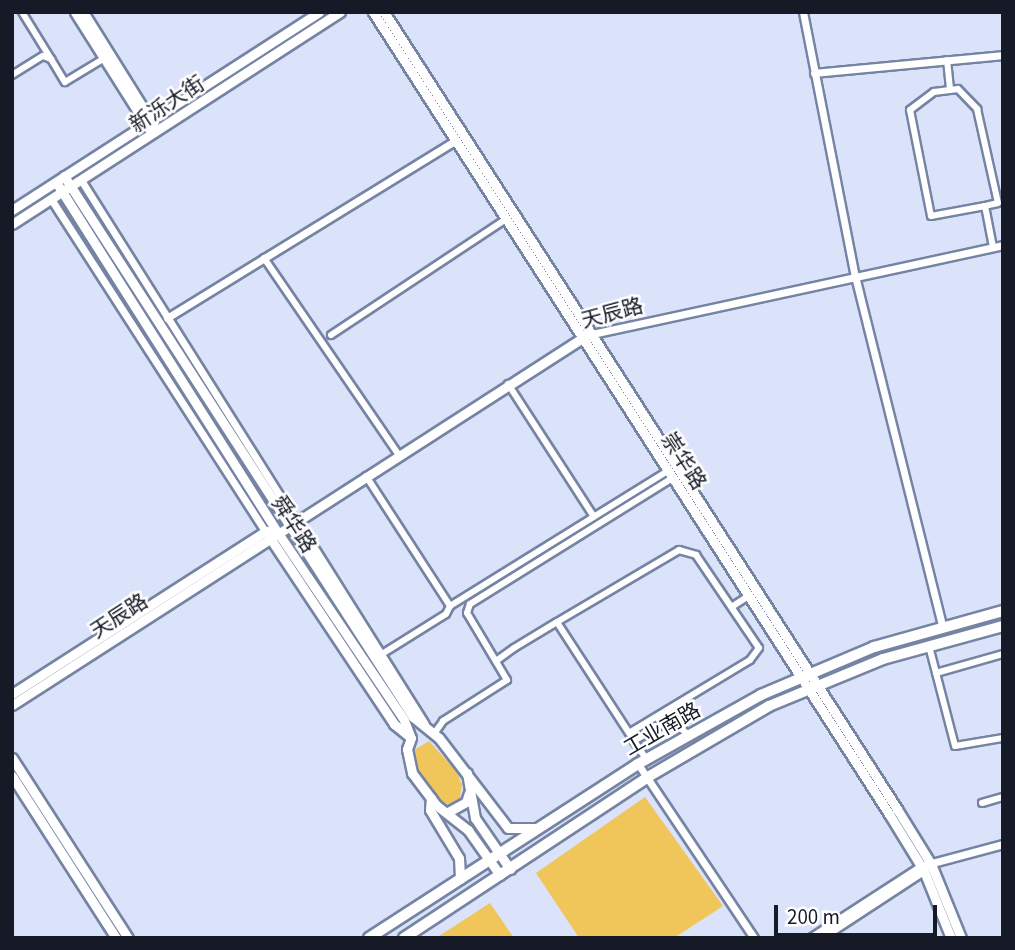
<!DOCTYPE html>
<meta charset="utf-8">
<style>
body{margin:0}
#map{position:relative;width:1015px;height:950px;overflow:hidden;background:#dae3f9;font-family:"Source Sans 3","Noto Sans SC",sans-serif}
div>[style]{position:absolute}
.green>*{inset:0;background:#f0c55a}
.roads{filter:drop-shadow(2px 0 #7684a4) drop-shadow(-2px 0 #7684a4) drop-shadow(0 2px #7684a4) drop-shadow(0 -2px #7684a4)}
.minor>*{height:6px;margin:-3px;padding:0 3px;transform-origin:3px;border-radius:3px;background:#fff}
.tertiary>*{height:7px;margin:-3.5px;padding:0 3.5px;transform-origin:3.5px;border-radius:3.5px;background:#fff}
.secondary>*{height:9px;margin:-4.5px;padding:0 4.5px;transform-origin:4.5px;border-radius:4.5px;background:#fff}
.primary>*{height:10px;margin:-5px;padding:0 5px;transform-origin:5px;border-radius:5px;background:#fff}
span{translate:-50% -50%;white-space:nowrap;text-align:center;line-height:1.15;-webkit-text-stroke:5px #fff;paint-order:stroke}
.street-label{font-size:21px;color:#151a26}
.frame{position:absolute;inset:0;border:14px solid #151a26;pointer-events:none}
.scale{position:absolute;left:774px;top:905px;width:163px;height:32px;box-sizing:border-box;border:4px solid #151a26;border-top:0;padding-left:9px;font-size:21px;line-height:24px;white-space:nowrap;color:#151a26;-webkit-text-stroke:5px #fff;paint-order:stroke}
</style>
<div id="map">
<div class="green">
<div style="clip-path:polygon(429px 741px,457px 772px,462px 785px,459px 803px,447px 804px,436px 798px,415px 765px,413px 751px)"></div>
<div style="clip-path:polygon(645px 797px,723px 906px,674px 938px,579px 938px,536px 873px)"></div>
<div style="clip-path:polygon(490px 903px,514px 938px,436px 938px)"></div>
</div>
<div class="roads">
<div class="minor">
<div style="left:22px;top:12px;width:55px;rotate:58.3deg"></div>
<div style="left:947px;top:60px;width:30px;rotate:84deg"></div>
<div style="left:12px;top:75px;width:36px;rotate:-32deg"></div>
<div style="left:43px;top:56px;width:9px;rotate:21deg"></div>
<div style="left:51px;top:59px;width:27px;rotate:59deg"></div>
<div style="left:65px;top:82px;width:44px;rotate:-31.2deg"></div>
<div style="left:985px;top:206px;width:55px;rotate:169.5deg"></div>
<div style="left:931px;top:216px;width:108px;rotate:-101.2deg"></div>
<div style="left:910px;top:110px;width:30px;rotate:-37deg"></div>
<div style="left:934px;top:92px;width:24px;rotate:-7deg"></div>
<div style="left:958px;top:89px;width:28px;rotate:46deg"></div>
<div style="left:977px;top:109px;width:96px;rotate:77.4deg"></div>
<div style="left:998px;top:203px;width:13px;rotate:167deg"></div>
<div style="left:985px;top:206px;width:42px;rotate:79deg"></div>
<div style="left:264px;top:258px;width:239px;rotate:55.6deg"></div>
<div style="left:331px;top:335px;width:210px;rotate:-33.5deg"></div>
<div style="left:508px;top:384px;width:158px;rotate:57.1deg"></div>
<div style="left:366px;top:476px;width:155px;rotate:57.1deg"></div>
<div style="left:450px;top:606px;width:258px;rotate:-31.8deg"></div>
<div style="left:733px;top:606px;width:20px;rotate:-33deg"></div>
<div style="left:929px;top:646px;width:103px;rotate:75.4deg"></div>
<div style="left:955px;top:746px;width:49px;rotate:-9.5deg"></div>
<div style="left:382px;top:654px;width:75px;rotate:-32deg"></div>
<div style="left:446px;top:614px;width:9px;rotate:-63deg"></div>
<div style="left:496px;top:661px;width:22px;rotate:-36deg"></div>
<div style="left:514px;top:648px;width:50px;rotate:-31.2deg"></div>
<div style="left:557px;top:622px;width:142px;rotate:-30.5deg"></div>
<div style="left:679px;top:550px;width:18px;rotate:16deg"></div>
<div style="left:696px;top:555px;width:112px;rotate:55.9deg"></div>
<div style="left:759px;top:648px;width:15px;rotate:127deg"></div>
<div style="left:750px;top:660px;width:141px;rotate:148.9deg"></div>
<div style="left:629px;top:733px;width:132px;rotate:-123deg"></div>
<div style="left:936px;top:673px;width:70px;rotate:-15.8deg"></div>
<div style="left:434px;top:734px;width:16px;rotate:-55deg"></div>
<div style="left:443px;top:721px;width:76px;rotate:-32.6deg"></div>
<div style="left:507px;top:680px;width:78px;rotate:-120.8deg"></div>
<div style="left:467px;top:613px;width:9px;rotate:-72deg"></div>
<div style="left:470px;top:604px;width:240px;rotate:-31.9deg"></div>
<div style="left:632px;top:738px;width:25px;rotate:56deg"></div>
<div style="left:634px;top:741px;width:43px;rotate:-30.7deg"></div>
<div style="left:671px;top:719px;width:25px;rotate:43deg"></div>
<div style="left:982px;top:803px;width:22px;rotate:-16deg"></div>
</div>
<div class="tertiary">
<div style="left:803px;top:12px;width:269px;rotate:78.9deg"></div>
<div style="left:855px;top:276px;width:363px;rotate:76deg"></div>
<div style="left:814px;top:73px;width:190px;rotate:-5.4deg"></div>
<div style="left:81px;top:180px;width:403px;rotate:57.8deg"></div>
<div style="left:51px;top:199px;width:399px;rotate:57.2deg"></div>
<div style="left:167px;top:318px;width:338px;rotate:-31.6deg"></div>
<div style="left:592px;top:334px;width:421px;rotate:-12.2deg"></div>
<div style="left:638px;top:764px;width:209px;rotate:56.3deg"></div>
<div style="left:810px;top:938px;width:132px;rotate:-33deg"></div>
<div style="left:921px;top:866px;width:85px;rotate:-15deg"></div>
<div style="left:821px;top:938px;width:124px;rotate:-33.2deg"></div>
</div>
<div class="secondary">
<div style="left:75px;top:12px;width:138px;rotate:57.7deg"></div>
<div style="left:83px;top:12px;width:132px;rotate:58deg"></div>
<div style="left:373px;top:12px;width:954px;rotate:57.24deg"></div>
<div style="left:889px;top:814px;width:67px;rotate:58.4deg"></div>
<div style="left:924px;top:871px;width:72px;rotate:68.1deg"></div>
<div style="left:384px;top:12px;width:948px;rotate:57.23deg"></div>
<div style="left:897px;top:809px;width:65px;rotate:58.3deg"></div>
<div style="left:931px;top:864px;width:80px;rotate:67.9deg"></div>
<div style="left:64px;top:176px;width:644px;rotate:57.17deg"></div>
<div style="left:413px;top:717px;width:33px;rotate:39deg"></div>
<div style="left:439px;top:738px;width:113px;rotate:52.5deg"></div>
<div style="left:508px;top:828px;width:28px"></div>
<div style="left:56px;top:182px;width:415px;rotate:57.7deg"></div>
<div style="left:278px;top:533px;width:225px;rotate:56deg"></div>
<div style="left:404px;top:720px;width:19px;rotate:69deg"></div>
<div style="left:411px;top:738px;width:12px;rotate:110deg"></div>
<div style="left:407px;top:749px;width:25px;rotate:78deg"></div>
<div style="left:412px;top:773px;width:40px;rotate:53deg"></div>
<div style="left:436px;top:805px;width:41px;rotate:38deg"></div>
<div style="left:468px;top:830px;width:55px;rotate:54.6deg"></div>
<div style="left:12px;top:210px;width:365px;rotate:-32.8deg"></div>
<div style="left:12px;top:224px;width:391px;rotate:-32.9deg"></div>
<div style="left:296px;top:521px;width:240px;rotate:57.8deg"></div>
<div style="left:270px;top:538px;width:224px;rotate:56.3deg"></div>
<div style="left:394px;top:724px;width:21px;rotate:39deg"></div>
<div style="left:12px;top:694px;width:302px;rotate:-32.7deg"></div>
<div style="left:266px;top:531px;width:12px;rotate:9deg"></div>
<div style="left:12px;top:705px;width:684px;rotate:-32.76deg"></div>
<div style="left:12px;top:758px;width:214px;rotate:57.2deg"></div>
<div style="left:467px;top:773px;width:46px;rotate:79.9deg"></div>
<div style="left:475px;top:818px;width:62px;rotate:55.5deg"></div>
<div style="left:12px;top:776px;width:193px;rotate:57.3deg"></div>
<div style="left:431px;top:798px;width:12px;rotate:95deg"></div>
<div style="left:430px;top:810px;width:56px;rotate:58.9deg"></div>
<div style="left:459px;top:858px;width:21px;rotate:87deg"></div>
<div style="left:448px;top:812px;width:21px;rotate:-29deg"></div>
<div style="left:466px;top:802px;width:9px;rotate:-72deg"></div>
</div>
<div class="primary">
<div style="left:369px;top:938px;width:320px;rotate:-32.9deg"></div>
<div style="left:638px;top:764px;width:141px;rotate:-29.3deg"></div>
<div style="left:761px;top:695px;width:123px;rotate:-23deg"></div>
<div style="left:874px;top:647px;width:134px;rotate:-15.6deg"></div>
<div style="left:404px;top:938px;width:292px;rotate:-33.4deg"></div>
<div style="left:648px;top:777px;width:140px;rotate:-30.4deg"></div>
<div style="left:769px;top:706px;width:123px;rotate:-22.4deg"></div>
<div style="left:883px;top:659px;width:124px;rotate:-15.4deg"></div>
</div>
</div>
<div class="street-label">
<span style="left:167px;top:104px;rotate:-33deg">新泺大街</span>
<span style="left:612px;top:313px;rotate:-15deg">天辰路</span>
<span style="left:684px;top:461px;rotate:57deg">崇华路</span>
<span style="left:294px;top:524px;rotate:57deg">舜华路</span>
<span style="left:119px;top:616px;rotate:-33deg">天辰路</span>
<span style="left:662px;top:729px;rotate:-30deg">工业南路</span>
</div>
<div class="frame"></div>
<div class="scale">200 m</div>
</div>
